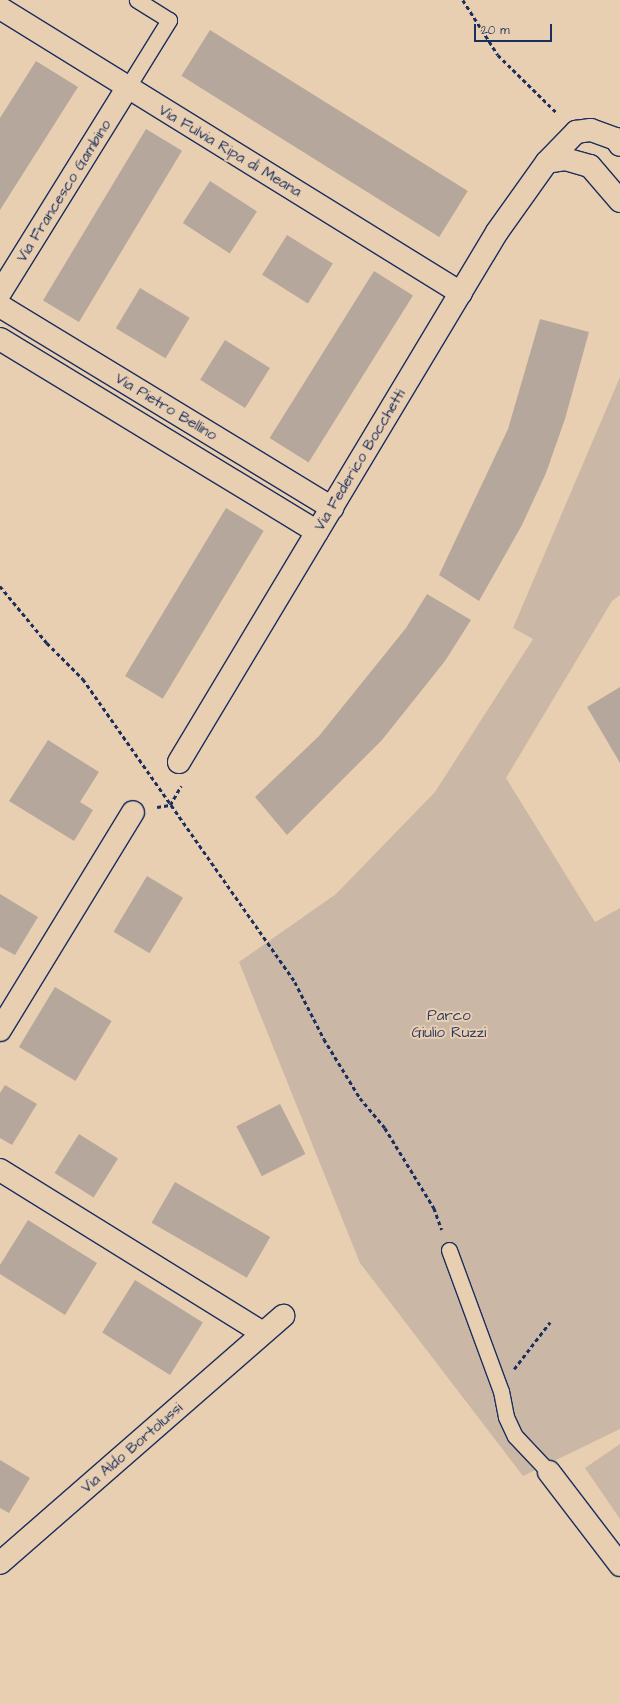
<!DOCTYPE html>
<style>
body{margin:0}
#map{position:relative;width:620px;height:1704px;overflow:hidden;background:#e9cfb1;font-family:"Architects Daughter",sans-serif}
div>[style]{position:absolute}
.green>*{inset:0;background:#cbb7a5}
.building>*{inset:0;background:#b6a79c;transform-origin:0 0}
.path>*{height:2.5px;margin-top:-1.25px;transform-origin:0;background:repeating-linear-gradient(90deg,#1b2f5e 0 4px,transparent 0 7px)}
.roads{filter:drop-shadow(1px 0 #1b2f5e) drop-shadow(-1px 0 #1b2f5e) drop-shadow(0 1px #1b2f5e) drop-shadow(0 -1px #1b2f5e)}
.service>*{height:15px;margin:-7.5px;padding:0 7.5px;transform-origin:7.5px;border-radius:7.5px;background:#e9cfb1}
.minor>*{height:22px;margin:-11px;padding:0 11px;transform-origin:11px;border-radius:11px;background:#e9cfb1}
span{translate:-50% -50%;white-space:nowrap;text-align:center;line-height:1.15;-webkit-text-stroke:4px #e9cfb1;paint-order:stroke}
.street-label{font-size:15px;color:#1b2f5e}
.park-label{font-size:15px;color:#2d3d65}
.scale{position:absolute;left:474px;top:24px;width:78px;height:18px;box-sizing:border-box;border:2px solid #1b2f5e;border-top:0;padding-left:5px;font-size:12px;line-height:14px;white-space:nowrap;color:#1b2f5e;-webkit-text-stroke:3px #e9cfb1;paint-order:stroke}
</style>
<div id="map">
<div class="green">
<div style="clip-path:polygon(620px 377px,620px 595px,612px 601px,506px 778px,595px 922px,620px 908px,620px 1429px,523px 1476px,360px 1263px,239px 962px,336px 894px,435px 792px,533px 639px,513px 628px)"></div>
<div style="clip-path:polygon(620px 1444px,620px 1519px,585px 1468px)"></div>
</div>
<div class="building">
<div style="left:210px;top:30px;width:304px;height:54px;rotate:32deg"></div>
<div style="clip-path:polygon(36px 61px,78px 87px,0 210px,0 118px)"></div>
<div style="left:146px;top:129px;width:42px;height:200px;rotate:31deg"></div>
<div style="left:210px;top:181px;width:56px;height:50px;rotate:33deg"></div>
<div style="left:287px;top:235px;width:54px;height:47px;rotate:32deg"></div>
<div style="left:374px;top:271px;width:46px;height:197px;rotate:32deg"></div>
<div style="left:140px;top:288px;width:58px;height:47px;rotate:31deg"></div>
<div style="clip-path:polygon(540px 319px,589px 332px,565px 419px,546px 473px,522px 525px,479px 601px,439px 575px,508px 429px)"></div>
<div style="left:225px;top:340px;width:53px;height:47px;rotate:32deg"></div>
<div style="left:226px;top:508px;width:44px;height:196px;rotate:31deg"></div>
<div style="clip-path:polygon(427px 594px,471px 620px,445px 661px,382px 740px,287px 835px,255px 797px,319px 736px,406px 628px)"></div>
<div style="clip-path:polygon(620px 687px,620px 763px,587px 707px)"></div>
<div style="clip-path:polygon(48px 740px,99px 772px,80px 802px,93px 810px,74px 841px,9px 801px)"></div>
<div style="left:147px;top:876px;width:42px;height:65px;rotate:31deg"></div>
<div style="clip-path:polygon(0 894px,38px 917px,15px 955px,0 947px)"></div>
<div style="left:55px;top:987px;width:66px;height:70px;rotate:31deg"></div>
<div style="clip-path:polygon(5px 1085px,37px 1104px,12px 1145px,0 1138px,0 1093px)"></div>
<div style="left:280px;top:1104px;width:56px;height:49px;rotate:63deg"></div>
<div style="left:79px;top:1134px;width:46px;height:46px;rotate:32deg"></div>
<div style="left:175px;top:1182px;width:110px;height:47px;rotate:30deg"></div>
<div style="clip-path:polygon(28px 1220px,97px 1263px,65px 1315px,0 1274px,0 1265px)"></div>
<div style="left:135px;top:1280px;width:80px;height:62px;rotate:32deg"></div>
<div style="clip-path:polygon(0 1460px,30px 1478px,9px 1513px,0 1508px)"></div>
</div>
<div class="path">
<div style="left:463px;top:0;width:65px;rotate:57.5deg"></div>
<div style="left:498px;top:55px;width:84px;rotate:44.5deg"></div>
<div style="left:0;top:586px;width:74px;rotate:50.5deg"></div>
<div style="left:47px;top:643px;width:51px;rotate:45deg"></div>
<div style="left:83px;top:679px;width:370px;rotate:55deg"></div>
<div style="left:295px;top:982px;width:64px;rotate:63deg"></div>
<div style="left:324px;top:1039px;width:69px;rotate:58.6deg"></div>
<div style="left:360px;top:1098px;width:39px;rotate:50deg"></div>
<div style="left:385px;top:1128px;width:94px;rotate:58.5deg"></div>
<div style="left:434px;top:1208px;width:23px;rotate:70deg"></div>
<div style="left:157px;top:807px;width:13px;rotate:-9deg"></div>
<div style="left:170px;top:805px;width:22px;rotate:-60deg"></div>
<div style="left:514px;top:1369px;width:59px;rotate:-52.5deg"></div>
</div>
<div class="roads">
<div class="service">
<div style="left:127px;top:88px;width:80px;rotate:-58.3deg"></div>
<div style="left:169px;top:20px;width:38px;rotate:-148deg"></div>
<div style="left:449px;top:1250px;width:150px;rotate:69.8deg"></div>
<div style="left:501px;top:1391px;width:26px;rotate:79deg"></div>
<div style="left:506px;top:1417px;width:21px;rotate:65deg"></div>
<div style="left:515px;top:1436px;width:50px;rotate:46.6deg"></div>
</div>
<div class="minor">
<div style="left:0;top:8px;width:542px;rotate:31.73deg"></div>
<div style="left:547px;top:162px;width:18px;rotate:-9deg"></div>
<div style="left:565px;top:159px;width:26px;rotate:16deg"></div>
<div style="left:590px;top:166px;width:46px;rotate:49.4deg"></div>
<div style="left:0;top:293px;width:241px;rotate:-58.2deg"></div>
<div style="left:0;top:306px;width:389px;rotate:31.3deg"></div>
<div style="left:0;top:339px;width:371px;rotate:31.3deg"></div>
<div style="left:179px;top:762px;width:618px;rotate:-59.04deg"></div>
<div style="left:497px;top:232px;width:86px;rotate:-54.5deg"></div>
<div style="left:547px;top:162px;width:42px;rotate:-46deg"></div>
<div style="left:576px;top:132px;width:15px;rotate:-8deg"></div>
<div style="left:591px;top:130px;width:27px;rotate:20deg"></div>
<div style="left:616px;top:139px;width:7px;rotate:56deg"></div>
<div style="left:0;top:1030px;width:255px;rotate:-58.6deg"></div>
<div style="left:0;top:1170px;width:309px;rotate:31.8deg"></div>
<div style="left:549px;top:1472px;width:117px;rotate:52.6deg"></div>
<div style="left:0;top:1563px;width:376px;rotate:-41.1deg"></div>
</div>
</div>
<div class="street-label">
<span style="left:230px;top:151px;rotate:31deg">Via Fulvia Ripa di Meana</span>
<span style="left:64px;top:191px;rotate:-58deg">Via Francesco Gambino</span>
<span style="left:166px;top:407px;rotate:31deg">Via Pietro Bellino</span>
<span style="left:360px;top:460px;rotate:-59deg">Via Federico Bocchetti</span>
<span style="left:132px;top:1448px;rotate:-41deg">Via Aldo Bortolussi</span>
</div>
<div class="park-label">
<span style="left:449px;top:1024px">Parco<br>Giulio Ruzzi</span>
</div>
<div class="scale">20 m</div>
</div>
